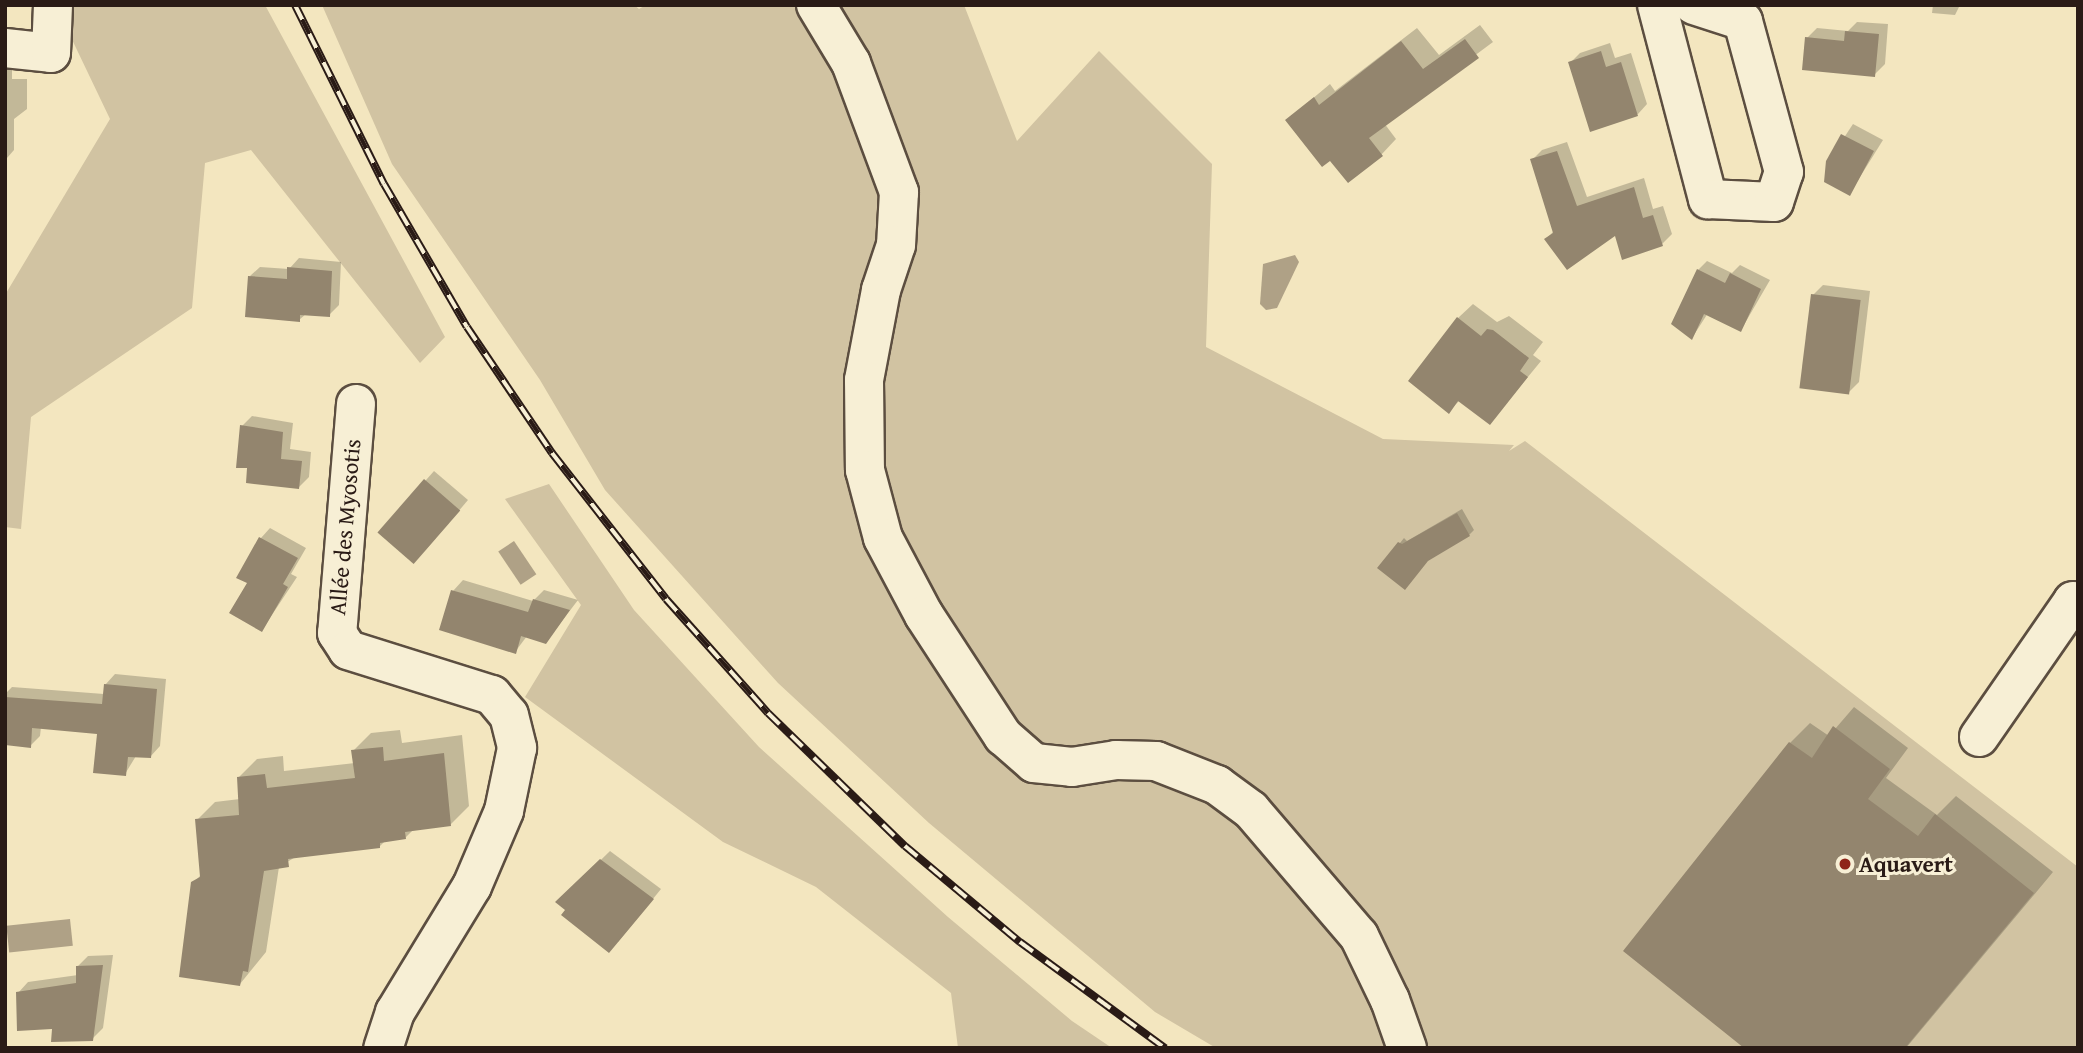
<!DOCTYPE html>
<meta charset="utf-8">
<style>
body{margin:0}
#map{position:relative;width:2083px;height:1053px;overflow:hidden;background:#f3e6bf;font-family:"Gentium Book Plus",serif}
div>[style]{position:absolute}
.green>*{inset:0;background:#d1c3a2}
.water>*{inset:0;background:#afa186;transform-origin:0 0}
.shadow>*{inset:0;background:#0003}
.building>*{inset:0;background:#93856e;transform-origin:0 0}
.roads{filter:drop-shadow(2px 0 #5c4e40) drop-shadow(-2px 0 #5c4e40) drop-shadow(0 2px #5c4e40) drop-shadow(0 -2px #5c4e40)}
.minor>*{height:38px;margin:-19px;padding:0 19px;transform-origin:19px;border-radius:19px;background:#f7efd5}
.rail>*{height:8px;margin-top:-4px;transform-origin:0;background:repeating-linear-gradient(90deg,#f7efd5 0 16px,#2a1b16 0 32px);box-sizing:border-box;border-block:2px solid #2a1b16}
.dots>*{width:19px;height:19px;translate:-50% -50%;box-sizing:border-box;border:4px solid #f7efd5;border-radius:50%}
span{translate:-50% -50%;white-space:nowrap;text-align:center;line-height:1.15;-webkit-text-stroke:6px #f7efd5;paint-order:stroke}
.street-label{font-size:23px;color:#2a1b16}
.poi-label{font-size:23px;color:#2a1b16;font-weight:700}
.left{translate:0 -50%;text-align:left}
.frame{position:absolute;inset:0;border:7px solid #2a1b16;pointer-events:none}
</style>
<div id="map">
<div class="green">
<div style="clip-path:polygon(66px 5px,265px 5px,445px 337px,420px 363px,251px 150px,205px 163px,192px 308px,31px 417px,21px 529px,5px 527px,5px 295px,110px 119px,66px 27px)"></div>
<div style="clip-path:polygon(322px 5px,634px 5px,639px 9px,646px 5px,964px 5px,1017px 141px,1099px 51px,1212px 164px,1206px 347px,1383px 439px,1514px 445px,1509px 451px,1525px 441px,2078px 867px,2078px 1048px,1216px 1048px,1155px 1012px,929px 823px,778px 683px,605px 490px,540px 380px,392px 164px)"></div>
<div style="clip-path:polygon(549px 484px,634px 610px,759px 747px,948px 917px,1072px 1021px,1112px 1048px,958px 1048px,951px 993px,816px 887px,723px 842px,525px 697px,581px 605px,505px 499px)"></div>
</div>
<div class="water">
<div style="clip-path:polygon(1295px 255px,1299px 262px,1277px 308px,1266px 310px,1260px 304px,1263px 264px)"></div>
<div style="left:514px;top:541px;width:40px;height:19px;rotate:56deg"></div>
<div style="left:70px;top:919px;width:27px;height:64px;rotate:84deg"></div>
</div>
<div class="shadow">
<div style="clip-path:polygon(1933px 5px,1960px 5px,1955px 15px,1932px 13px)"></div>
<div style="clip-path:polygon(1857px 22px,1888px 24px,1885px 64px,1874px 75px,1807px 38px,1817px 28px,1848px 31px)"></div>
<div style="clip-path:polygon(1480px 25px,1493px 42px,1384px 123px,1396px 139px,1381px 155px,1330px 158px,1287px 120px,1330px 84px,1335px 91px,1417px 28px,1439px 55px)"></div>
<div style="clip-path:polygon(1610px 43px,1615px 58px,1631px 53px,1647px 104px,1638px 114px,1591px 129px,1570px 63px,1580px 53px)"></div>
<div style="clip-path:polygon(5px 65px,12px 65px,12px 79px,27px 79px,27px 109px,14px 119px,14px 150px,7px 158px,5px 169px)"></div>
<div style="clip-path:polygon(1853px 124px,1883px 140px,1850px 193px,1828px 162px)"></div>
<div style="clip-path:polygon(1567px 142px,1587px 197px,1644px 178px,1653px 209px,1663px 206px,1672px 234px,1662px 244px,1616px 233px,1546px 239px,1554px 231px,1532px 160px,1542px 150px)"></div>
<div style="clip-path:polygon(299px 258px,341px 262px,339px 305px,329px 315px,306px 314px,299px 320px,250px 276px,260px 267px,289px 269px)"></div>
<div style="clip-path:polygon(1707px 261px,1732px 273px,1740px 265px,1770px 280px,1741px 330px,1708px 313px,1692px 338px,1698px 270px)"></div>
<div style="clip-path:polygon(1823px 285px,1870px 291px,1859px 382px,1849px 392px,1813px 295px)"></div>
<div style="clip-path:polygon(1473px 304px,1497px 322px,1509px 316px,1543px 342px,1533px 355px,1541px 361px,1490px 423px,1460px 400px,1449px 411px,1458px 318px)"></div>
<div style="clip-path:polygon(252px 416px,293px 423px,290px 449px,311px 452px,309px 477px,299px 487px,249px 467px,242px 426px)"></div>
<div style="clip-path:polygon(434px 471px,468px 500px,424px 552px,404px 505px)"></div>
<div style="clip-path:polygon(1462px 509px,1474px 530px,1469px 535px,1429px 558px,1380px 568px,1404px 538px,1407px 541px)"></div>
<div style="clip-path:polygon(270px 528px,306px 548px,291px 574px,297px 577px,262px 630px,249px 583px,261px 538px)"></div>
<div style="clip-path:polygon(463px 580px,533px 601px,544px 590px,578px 600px,546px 642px,527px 636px,515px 652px,453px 591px)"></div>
<div style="clip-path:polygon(115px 674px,166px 679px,160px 746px,150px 757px,136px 756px,125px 774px,98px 732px,41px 727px,40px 736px,30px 746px,5px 743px,5px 694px,12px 687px,104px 694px,105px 685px)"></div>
<div style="clip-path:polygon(1854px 707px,1908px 748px,1886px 778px,1937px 815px,1956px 796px,2053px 872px,1906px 1048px,1747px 1048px,1790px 743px,1810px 723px,1829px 736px)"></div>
<div style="clip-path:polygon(400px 730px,402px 743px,462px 735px,469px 806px,451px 824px,414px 829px,405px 838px,386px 840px,380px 846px,297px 856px,279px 867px,266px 952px,240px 984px,193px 883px,201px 875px,197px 820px,215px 802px,240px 799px,239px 777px,257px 759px,283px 756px,284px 771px,355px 763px,353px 751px,371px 733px)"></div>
<div style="clip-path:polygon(610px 851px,661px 889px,618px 942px,558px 902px)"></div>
<div style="clip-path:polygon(113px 955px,103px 1028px,92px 1039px,53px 1027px,18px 993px,28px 982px,78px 975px,77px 967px,88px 956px)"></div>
</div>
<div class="building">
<div style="clip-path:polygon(1845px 31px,1879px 34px,1875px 77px,1802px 70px,1805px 37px,1844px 41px)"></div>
<div style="clip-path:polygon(1465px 39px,1479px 58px,1369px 138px,1383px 156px,1348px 183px,1330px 161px,1322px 167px,1285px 120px,1314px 97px,1319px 105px,1401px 41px,1423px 69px)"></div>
<div style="clip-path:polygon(1601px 51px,1606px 67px,1621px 62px,1638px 116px,1590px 132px,1568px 62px)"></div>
<div style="clip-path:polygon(1841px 134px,1874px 151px,1850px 196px,1824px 182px,1826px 161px)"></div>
<div style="clip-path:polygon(1557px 151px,1577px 206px,1634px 187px,1643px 218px,1653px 215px,1663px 246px,1622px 260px,1615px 236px,1567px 270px,1544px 239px,1553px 233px,1530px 159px)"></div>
<div style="clip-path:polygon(287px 267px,332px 271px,330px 317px,300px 315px,300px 322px,245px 317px,248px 276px,287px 279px)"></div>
<div style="clip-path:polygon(1697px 269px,1725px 283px,1730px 273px,1761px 289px,1741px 332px,1704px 314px,1692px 340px,1671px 324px)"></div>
<div style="left:1811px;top:294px;width:50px;height:95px;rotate:7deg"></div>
<div style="clip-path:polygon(1457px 317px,1481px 336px,1487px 329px,1493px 330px,1529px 358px,1520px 371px,1528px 377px,1490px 425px,1458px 401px,1449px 414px,1408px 381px)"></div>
<div style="clip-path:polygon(240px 425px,283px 432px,281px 459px,302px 461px,299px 489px,246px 483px,247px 468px,236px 468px)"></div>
<div style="left:424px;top:479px;width:48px;height:71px;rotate:41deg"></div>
<div style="clip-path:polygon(1457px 513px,1470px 536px,1428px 561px,1405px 590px,1377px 568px,1398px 542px,1402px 544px)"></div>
<div style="clip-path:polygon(259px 537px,298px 558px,283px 584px,288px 587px,262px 632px,229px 613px,247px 583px,236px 578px)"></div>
<div style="clip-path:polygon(451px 590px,528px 612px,533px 599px,570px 610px,546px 644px,521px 636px,516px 654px,439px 630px)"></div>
<div style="clip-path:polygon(104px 684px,157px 689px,151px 758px,128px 757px,126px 776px,93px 773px,97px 734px,32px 728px,31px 748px,5px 745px,5px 697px,102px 704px)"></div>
<div style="clip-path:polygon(1833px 726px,1890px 769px,1868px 799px,1918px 836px,1935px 814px,2034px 893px,1905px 1048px,1744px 1048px,1623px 951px,1789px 742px,1812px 758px)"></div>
<div style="clip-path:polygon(383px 747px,384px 761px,444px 753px,451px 826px,405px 832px,406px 839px,380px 843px,380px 848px,288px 859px,289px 867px,264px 871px,248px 972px,243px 971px,240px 986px,179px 977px,191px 882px,200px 877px,195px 819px,239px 815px,237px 777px,265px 774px,267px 788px,355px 778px,351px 750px)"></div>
<div style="clip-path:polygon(600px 859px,654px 899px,609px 953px,561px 915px,565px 910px,555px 902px)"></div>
<div style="clip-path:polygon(103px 965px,93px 1041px,51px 1042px,52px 1029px,17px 1031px,16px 992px,76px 983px,76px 966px)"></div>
</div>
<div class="roads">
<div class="minor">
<div style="left:816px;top:5px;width:68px;rotate:58.9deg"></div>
<div style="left:851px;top:63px;width:138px;rotate:69.6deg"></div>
<div style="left:899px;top:192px;width:53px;rotate:93.2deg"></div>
<div style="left:896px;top:245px;width:47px;rotate:108.4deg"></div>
<div style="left:881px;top:290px;width:92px;rotate:100.7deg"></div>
<div style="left:864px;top:380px;width:90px;rotate:89.4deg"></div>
<div style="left:865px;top:470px;width:70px;rotate:75.2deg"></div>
<div style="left:883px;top:538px;width:87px;rotate:62deg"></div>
<div style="left:924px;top:615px;width:145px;rotate:56.9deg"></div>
<div style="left:1003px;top:736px;width:41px;rotate:41.1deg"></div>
<div style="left:1034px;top:763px;width:38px;rotate:6deg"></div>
<div style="left:1072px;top:767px;width:45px;rotate:-9deg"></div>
<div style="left:1116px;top:760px;width:40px;rotate:1.4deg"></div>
<div style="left:1156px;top:761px;width:66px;rotate:21.5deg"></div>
<div style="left:1217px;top:785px;width:42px;rotate:36.3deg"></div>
<div style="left:1251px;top:810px;width:166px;rotate:49.4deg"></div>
<div style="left:1359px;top:936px;width:71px;rotate:64.2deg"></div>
<div style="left:1390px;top:1000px;width:51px;rotate:70.5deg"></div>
<div style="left:1657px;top:5px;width:201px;rotate:75.3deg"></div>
<div style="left:1708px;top:199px;width:66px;rotate:2.6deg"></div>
<div style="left:1774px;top:202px;width:32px;rotate:-72deg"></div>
<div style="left:1784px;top:172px;width:156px;rotate:-105.2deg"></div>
<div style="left:1743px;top:21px;width:52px;rotate:-161.9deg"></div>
<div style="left:5px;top:48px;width:46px;rotate:6.2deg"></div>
<div style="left:51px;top:53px;width:48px;rotate:-87.6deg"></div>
<div style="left:356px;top:404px;width:230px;rotate:94.7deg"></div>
<div style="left:337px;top:633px;width:20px;rotate:57deg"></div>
<div style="left:348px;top:650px;width:151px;rotate:17.4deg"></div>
<div style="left:492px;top:695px;width:26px;rotate:50deg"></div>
<div style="left:509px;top:715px;width:34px;rotate:76deg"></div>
<div style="left:517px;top:748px;width:64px;rotate:101.7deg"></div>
<div style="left:504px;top:811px;width:82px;rotate:113.1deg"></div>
<div style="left:472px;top:886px;width:148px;rotate:121.4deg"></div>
<div style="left:395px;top:1012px;width:38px;rotate:108deg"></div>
<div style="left:1979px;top:737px;width:165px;rotate:-55.3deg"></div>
<div style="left:2073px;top:601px;width:5px;rotate:22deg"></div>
</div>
</div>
<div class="rail">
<div style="left:295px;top:5px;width:200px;rotate:63.6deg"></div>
<div style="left:384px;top:184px;width:165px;rotate:59.9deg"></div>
<div style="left:467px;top:327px;width:152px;rotate:56deg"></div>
<div style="left:552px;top:453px;width:185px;rotate:52deg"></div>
<div style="left:666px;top:599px;width:153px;rotate:48.2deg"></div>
<div style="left:768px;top:713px;width:191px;rotate:44.2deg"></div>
<div style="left:905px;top:846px;width:150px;rotate:39.9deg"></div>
<div style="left:1020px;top:942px;width:180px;rotate:36.2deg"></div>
</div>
<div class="dots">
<div style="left:1845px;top:864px;background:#8f2418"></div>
</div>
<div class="street-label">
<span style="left:345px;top:527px;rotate:-85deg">Allée des Myosotis</span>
</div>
<div class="poi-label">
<span class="left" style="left:1859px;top:864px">Aquavert</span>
</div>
<div class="frame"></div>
</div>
